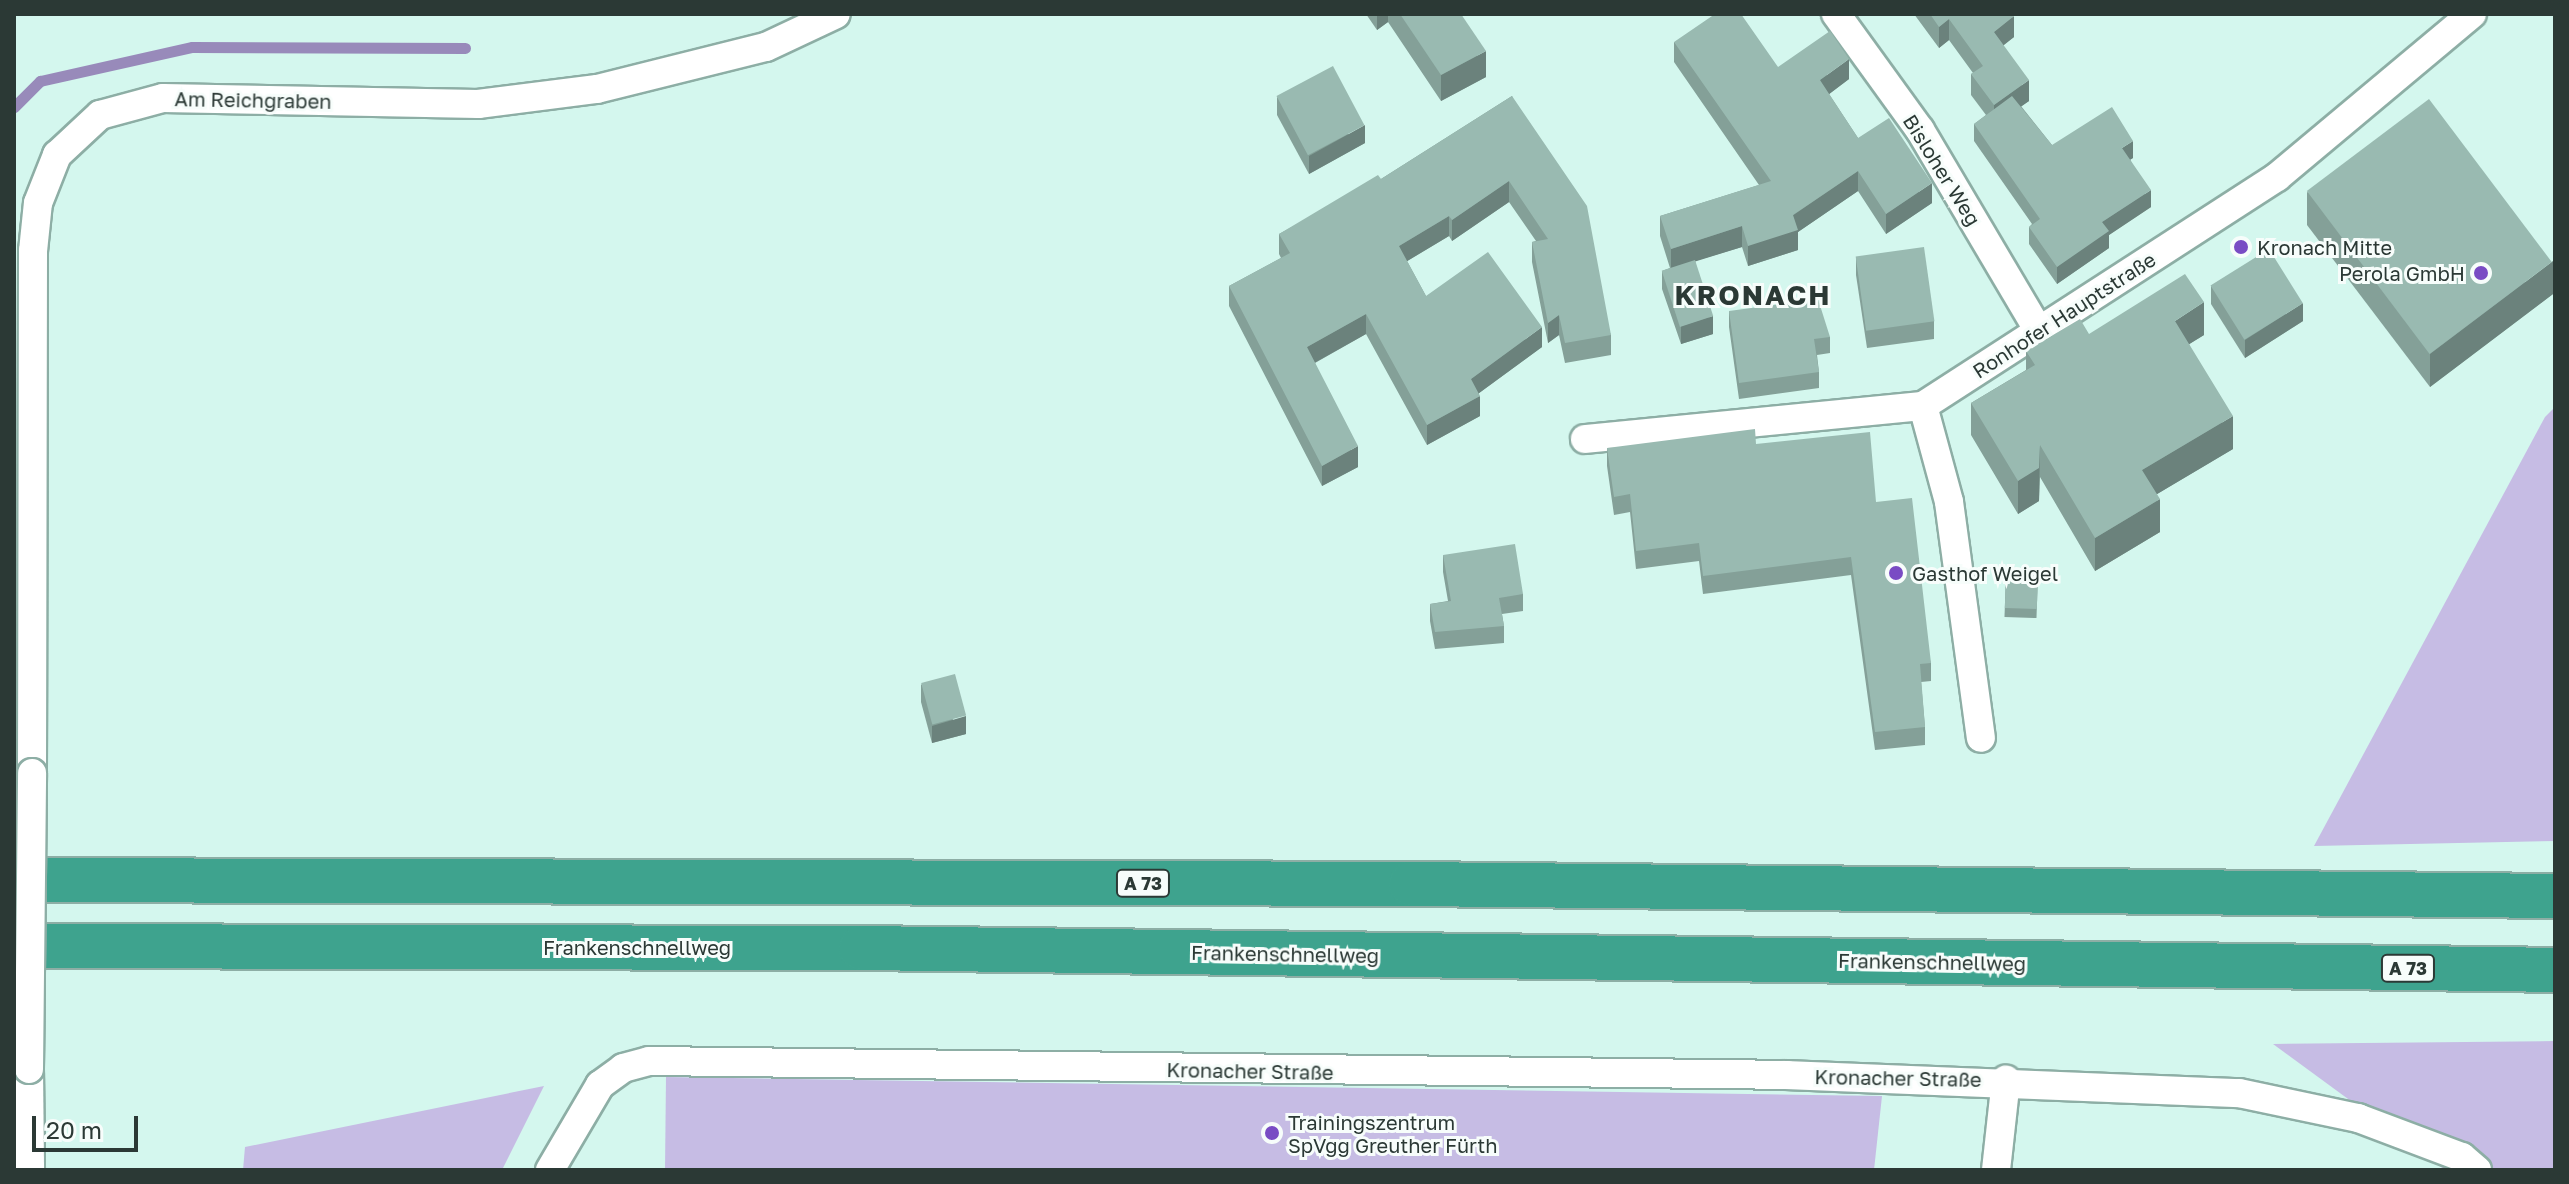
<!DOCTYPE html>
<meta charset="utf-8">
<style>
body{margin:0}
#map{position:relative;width:2569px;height:1184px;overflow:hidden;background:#d4f7ee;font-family:"Golos Text",sans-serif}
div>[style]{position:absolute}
.green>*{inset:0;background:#c6bce4}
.stream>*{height:11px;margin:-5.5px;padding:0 5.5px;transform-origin:5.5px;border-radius:5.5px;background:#988aba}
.roads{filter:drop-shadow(2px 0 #8daea5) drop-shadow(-2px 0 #8daea5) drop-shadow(0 2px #8daea5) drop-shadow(0 -2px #8daea5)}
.street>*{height:28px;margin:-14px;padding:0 14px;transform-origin:14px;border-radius:14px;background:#fff}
.highway>*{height:44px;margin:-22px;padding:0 22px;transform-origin:22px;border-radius:22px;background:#3ea38e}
.bridges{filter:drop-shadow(2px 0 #8daea5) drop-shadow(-2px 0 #8daea5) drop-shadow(0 2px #8daea5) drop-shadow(0 -2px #8daea5)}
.street-bridge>*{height:28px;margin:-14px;padding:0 14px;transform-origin:14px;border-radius:14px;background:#fff}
.wall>*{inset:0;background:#84a098;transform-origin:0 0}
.shaded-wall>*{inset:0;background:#6b827c}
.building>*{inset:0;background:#99bab1;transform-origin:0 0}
.dots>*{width:22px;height:22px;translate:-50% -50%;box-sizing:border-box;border:4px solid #f7fdfb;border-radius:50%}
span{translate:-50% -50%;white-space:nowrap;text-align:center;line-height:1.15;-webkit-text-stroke:6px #f7fdfb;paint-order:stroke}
.shield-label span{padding:2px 6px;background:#f7fdfb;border:2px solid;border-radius:6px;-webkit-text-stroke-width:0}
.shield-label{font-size:18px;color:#2b3935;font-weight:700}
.street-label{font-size:20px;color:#2b3935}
.poi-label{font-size:20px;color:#2b3935}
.left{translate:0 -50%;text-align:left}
.right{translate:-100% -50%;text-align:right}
.district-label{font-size:28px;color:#2b3935;font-weight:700;letter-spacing:2px}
.frame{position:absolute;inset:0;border:16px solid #2b3935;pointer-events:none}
.scale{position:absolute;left:32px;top:1116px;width:106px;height:36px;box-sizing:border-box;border:4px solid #2b3935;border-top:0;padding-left:10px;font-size:24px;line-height:28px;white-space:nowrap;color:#2b3935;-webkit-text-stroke:6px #f7fdfb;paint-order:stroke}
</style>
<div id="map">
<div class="green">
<div style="clip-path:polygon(2555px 407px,2555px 841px,2314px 846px,2545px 417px)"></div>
<div style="clip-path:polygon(2555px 1041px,2555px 1170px,2445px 1170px,2273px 1044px)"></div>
<div style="clip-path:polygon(666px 1077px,1882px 1096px,1874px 1170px,665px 1170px)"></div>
<div style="clip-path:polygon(544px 1086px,502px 1170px,243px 1170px,245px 1147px)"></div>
</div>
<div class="stream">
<div style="left:14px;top:107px;width:37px;rotate:-45deg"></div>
<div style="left:40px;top:81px;width:156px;rotate:-12.6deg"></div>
<div style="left:192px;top:47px;width:273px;rotate:0.2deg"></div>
</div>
<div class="roads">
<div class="street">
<div style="left:1836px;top:14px;width:143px;rotate:54.1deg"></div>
<div style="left:1920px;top:130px;width:236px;rotate:59.4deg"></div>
<div style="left:1923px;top:406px;width:99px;rotate:74.8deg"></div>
<div style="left:1949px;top:502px;width:238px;rotate:82.3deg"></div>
<div style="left:1585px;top:439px;width:340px;rotate:-5.6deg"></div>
<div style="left:1923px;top:406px;width:422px;rotate:-32.9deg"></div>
<div style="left:2277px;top:177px;width:254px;rotate:-39.9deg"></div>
<div style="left:32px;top:773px;width:522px;rotate:-89.89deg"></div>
<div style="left:33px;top:251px;width:48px;rotate:-84.1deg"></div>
<div style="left:38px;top:203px;width:52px;rotate:-68.4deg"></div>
<div style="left:57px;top:155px;width:59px;rotate:-42.9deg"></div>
<div style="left:100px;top:115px;width:65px;rotate:-15.1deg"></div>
<div style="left:163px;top:98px;width:315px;rotate:1.1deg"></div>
<div style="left:478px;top:104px;width:120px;rotate:-7.2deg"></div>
<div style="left:597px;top:89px;width:174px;rotate:-14deg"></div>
<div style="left:766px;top:47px;width:77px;rotate:-25.2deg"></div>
<div style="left:29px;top:1069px;width:101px;rotate:89.4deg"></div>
<div style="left:550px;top:1170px;width:99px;rotate:-59.5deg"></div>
<div style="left:600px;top:1085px;width:29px;rotate:-36deg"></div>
<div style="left:623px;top:1068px;width:27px;rotate:-15deg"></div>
<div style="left:649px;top:1061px;width:1138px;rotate:0.7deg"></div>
<div style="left:1787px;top:1075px;width:452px;rotate:2.3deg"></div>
<div style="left:2239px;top:1093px;width:122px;rotate:11.9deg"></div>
<div style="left:2358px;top:1118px;width:111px;rotate:20.6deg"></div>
<div style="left:2462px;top:1157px;width:20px;rotate:41deg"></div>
<div style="left:1996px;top:1170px;width:91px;rotate:-83.7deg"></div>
</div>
<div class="highway">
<div style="left:14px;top:880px;width:1397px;rotate:0.16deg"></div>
<div style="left:1411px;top:884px;width:1144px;rotate:0.6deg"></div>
<div style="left:14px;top:946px;width:847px;rotate:0.14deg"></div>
<div style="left:861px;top:948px;width:1694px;rotate:0.74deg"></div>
</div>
</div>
<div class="bridges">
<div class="street-bridge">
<div style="left:29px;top:1069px;width:296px;rotate:-89.4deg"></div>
</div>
</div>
<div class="wall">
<div style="clip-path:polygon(1366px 14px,1461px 14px,1486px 77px,1441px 101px,1388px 22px,1377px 30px)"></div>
<div style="clip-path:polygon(1914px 14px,2012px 14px,2014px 37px,2003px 45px,2029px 101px,2021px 106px,2052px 145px,2133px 158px,2130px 159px,2151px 207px,2109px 235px,2109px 248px,2057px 284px,2029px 244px,2029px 227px,2032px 224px,1974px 141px,1974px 124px,1986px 115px,1971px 95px,1971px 74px,1973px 73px,1949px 40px,1939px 48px)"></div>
<div style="clip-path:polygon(1674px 42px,1778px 67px,1849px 79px,1829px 94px,1858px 138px,1932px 203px,1886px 234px,1858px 191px,1798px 232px,1798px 250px,1748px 266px,1742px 247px,1695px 261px,1713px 334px,1681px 344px,1662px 289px,1662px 271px,1670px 268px,1660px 236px,1660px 216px,1759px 185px,1674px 62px)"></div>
<div style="clip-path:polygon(1512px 96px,1611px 335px,1611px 355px,1565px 363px,1559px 335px,1548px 343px,1532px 262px,1532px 242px,1536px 241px,1509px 202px,1452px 241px,1449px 236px,1407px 261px,1426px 296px,1542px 347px,1479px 393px,1480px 416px,1427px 445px,1366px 334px,1315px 363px,1358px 467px,1322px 486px,1229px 306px,1229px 286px,1281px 258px,1279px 254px,1279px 234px,1381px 179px)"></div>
<div style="clip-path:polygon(1277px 97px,1365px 143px,1309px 174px,1277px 115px)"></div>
<div style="clip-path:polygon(2307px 192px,2553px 294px,2430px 387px,2307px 225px)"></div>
<div style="clip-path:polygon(1856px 257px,1934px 321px,1934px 339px,1867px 348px,1856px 275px)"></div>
<div style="clip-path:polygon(2211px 286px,2303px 321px,2245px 358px,2211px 304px)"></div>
<div style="clip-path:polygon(1729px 311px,1830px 337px,1830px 353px,1817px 355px,1819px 372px,1819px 388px,1739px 399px,1729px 327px)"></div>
<div style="clip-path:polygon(2089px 334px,2204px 335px,2189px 344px,2233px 449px,2157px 494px,2160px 532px,2095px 571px,2040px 477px,2039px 501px,2018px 514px,1971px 435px,1971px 403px,2026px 370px,2026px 351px)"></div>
<div style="clip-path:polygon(1756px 444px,1876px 502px,1931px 663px,1931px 681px,1921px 682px,1925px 727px,1925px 745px,1875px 750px,1851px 575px,1703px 594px,1699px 561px,1636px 569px,1630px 512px,1614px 515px,1607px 466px,1607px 448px)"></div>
<div style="clip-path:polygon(1443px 555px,1523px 594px,1523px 611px,1502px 614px,1504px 626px,1504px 643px,1435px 649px,1430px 621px,1430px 604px,1448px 601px,1443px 572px)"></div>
<div style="left:2006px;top:574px;width:32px;height:43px;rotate:2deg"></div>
<div style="clip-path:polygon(921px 684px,966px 734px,932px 743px,921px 702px)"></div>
</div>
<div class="shaded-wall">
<div style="clip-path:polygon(1377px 14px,1388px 14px,1388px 22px,1377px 30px)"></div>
<div style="clip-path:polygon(2014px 16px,2014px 37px,1994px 53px,1994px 32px)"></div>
<div style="clip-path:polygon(1949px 19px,1949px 40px,1939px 48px,1939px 27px)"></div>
<div style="clip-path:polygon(1486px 51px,1486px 77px,1441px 101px,1441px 75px)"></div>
<div style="clip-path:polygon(1849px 59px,1849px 79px,1820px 101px,1820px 80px)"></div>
<div style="clip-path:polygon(2029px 80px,2029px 101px,1994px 126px,1994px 105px)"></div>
<div style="clip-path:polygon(1365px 125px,1365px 143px,1309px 174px,1309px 156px)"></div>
<div style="clip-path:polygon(2133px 141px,2133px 158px,2122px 165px,2122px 148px)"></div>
<div style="clip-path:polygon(1858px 171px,1858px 191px,1798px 232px,1798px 250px,1748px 266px,1748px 246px)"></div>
<div style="clip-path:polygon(1509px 181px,1509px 202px,1452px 241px,1452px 220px)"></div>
<div style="clip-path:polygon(1932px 183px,1932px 203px,1886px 234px,1886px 214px)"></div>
<div style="clip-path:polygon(2151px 190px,2151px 207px,2109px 235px,2109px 248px,2057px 284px,2057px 267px,2102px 222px)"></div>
<div style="clip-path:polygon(1449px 216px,1449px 236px,1399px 266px,1399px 246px)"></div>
<div style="clip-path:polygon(1742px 226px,1742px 247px,1671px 269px,1671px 249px)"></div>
<div style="clip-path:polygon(2553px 261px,2553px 294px,2430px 387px,2430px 354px)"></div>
<div style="clip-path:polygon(2204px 302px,2204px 335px,2175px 353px,2175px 321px)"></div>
<div style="clip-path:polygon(2303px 303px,2303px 321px,2245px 358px,2245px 340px)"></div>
<div style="clip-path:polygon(1366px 314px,1366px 334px,1307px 367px,1307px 347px)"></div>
<div style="clip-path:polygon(1559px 315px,1559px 335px,1548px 343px,1548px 323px)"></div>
<div style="clip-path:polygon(1713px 316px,1713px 334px,1681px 344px,1681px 326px)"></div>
<div style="clip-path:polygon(1542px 327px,1542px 347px,1471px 399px,1471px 379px)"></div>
<div style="clip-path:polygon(1480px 396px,1480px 416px,1427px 445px,1427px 425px)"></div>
<div style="clip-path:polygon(2233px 416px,2233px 449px,2142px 503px,2142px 470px)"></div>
<div style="clip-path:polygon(2040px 445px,2039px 501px,2018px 514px,2018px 481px)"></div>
<div style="clip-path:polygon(1358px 446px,1358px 467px,1322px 486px,1322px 466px)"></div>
<div style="clip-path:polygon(2160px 499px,2160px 532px,2095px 571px,2095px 538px)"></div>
<div style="clip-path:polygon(966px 716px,966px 734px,932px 743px,932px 726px)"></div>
</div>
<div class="building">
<div style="clip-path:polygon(1400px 14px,1461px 14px,1486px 51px,1441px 75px)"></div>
<div style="clip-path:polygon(1715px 14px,1741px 14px,1778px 67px,1830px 31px,1849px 59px,1820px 80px,1858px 138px,1889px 118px,1932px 183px,1886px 214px,1858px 171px,1793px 215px,1798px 230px,1748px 246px,1742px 226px,1671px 249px,1660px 216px,1771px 181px,1674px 42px)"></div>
<div style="clip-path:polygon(1930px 14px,2012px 14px,2014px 16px,1994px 32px,2029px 80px,1994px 105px,1971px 74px,1983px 66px,1949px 19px,1939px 27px)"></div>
<div style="left:1333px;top:66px;width:67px;height:64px;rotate:62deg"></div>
<div style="clip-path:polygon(1512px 96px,1587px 206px,1611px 335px,1565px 343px,1559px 315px,1548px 323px,1532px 242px,1548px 239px,1509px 181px,1452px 220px,1449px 216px,1399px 246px,1426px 296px,1488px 252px,1542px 327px,1471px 379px,1480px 396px,1427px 425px,1366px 314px,1307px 347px,1358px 446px,1322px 466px,1229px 286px,1290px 253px,1279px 234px,1378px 175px,1381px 179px)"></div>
<div style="clip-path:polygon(2012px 96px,2052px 145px,2112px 107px,2133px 141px,2122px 148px,2151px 190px,2102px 222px,2109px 231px,2057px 267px,2029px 227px,2040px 219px,1974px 124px)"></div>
<div style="left:2429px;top:99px;width:204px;height:153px;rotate:53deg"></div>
<div style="left:1924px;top:247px;width:75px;height:69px;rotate:82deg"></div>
<div style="left:2269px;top:249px;width:64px;height:69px;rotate:58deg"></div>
<div style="left:1695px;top:260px;width:59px;height:35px;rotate:72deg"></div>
<div style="clip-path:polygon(2185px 274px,2204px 302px,2175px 321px,2233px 416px,2142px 470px,2160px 499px,2095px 538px,2040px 445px,2039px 468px,2018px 481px,1971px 403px,2035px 365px,2026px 351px,2080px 319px,2089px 334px)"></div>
<div style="clip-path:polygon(1818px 299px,1830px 337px,1814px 339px,1819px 372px,1739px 383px,1729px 311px)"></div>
<div style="clip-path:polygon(1755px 429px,1756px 444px,1870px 432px,1876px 502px,1912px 498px,1931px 663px,1920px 664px,1925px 727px,1875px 732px,1851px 557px,1703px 576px,1699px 543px,1636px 551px,1630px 494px,1614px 497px,1607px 448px)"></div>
<div style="clip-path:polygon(1515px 544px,1523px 594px,1499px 598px,1504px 626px,1435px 632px,1430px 604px,1451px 601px,1443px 555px)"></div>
<div style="left:2006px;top:574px;width:32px;height:34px;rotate:2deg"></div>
<div style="left:955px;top:674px;width:43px;height:35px;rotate:75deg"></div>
</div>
<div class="dots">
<div style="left:2241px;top:247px;background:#794cc4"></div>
<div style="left:2481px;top:273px;background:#794cc4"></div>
<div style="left:1896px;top:573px;background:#794cc4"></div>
<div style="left:1272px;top:1133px;background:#794cc4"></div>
</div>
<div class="shield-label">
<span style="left:1143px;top:883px">A 73</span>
<span style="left:2408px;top:968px">A 73</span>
</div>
<div class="street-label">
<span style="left:253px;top:100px;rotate:1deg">Am Reichgraben</span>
<span style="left:1942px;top:170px;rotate:58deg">Bisloher Weg</span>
<span style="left:2064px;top:315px;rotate:-33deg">Ronhofer Hauptstraße</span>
<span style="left:637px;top:947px">Frankenschnellweg</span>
<span style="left:1285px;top:954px;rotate:1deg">Frankenschnellweg</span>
<span style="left:1932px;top:962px;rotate:1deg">Frankenschnellweg</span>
<span style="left:1250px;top:1071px;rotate:1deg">Kronacher Straße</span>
<span style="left:1898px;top:1078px;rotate:1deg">Kronacher Straße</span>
</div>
<div class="poi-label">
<span class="left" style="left:2257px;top:247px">Kronach Mitte</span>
<span class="right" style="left:2465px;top:273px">Perola GmbH</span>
<span class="left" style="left:1912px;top:573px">Gasthof Weigel</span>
<span class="left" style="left:1288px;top:1134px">Trainingszentrum<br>SpVgg Greuther Fürth</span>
</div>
<div class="district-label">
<span style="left:1753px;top:295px">KRONACH</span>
</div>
<div class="frame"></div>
<div class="scale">20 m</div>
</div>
